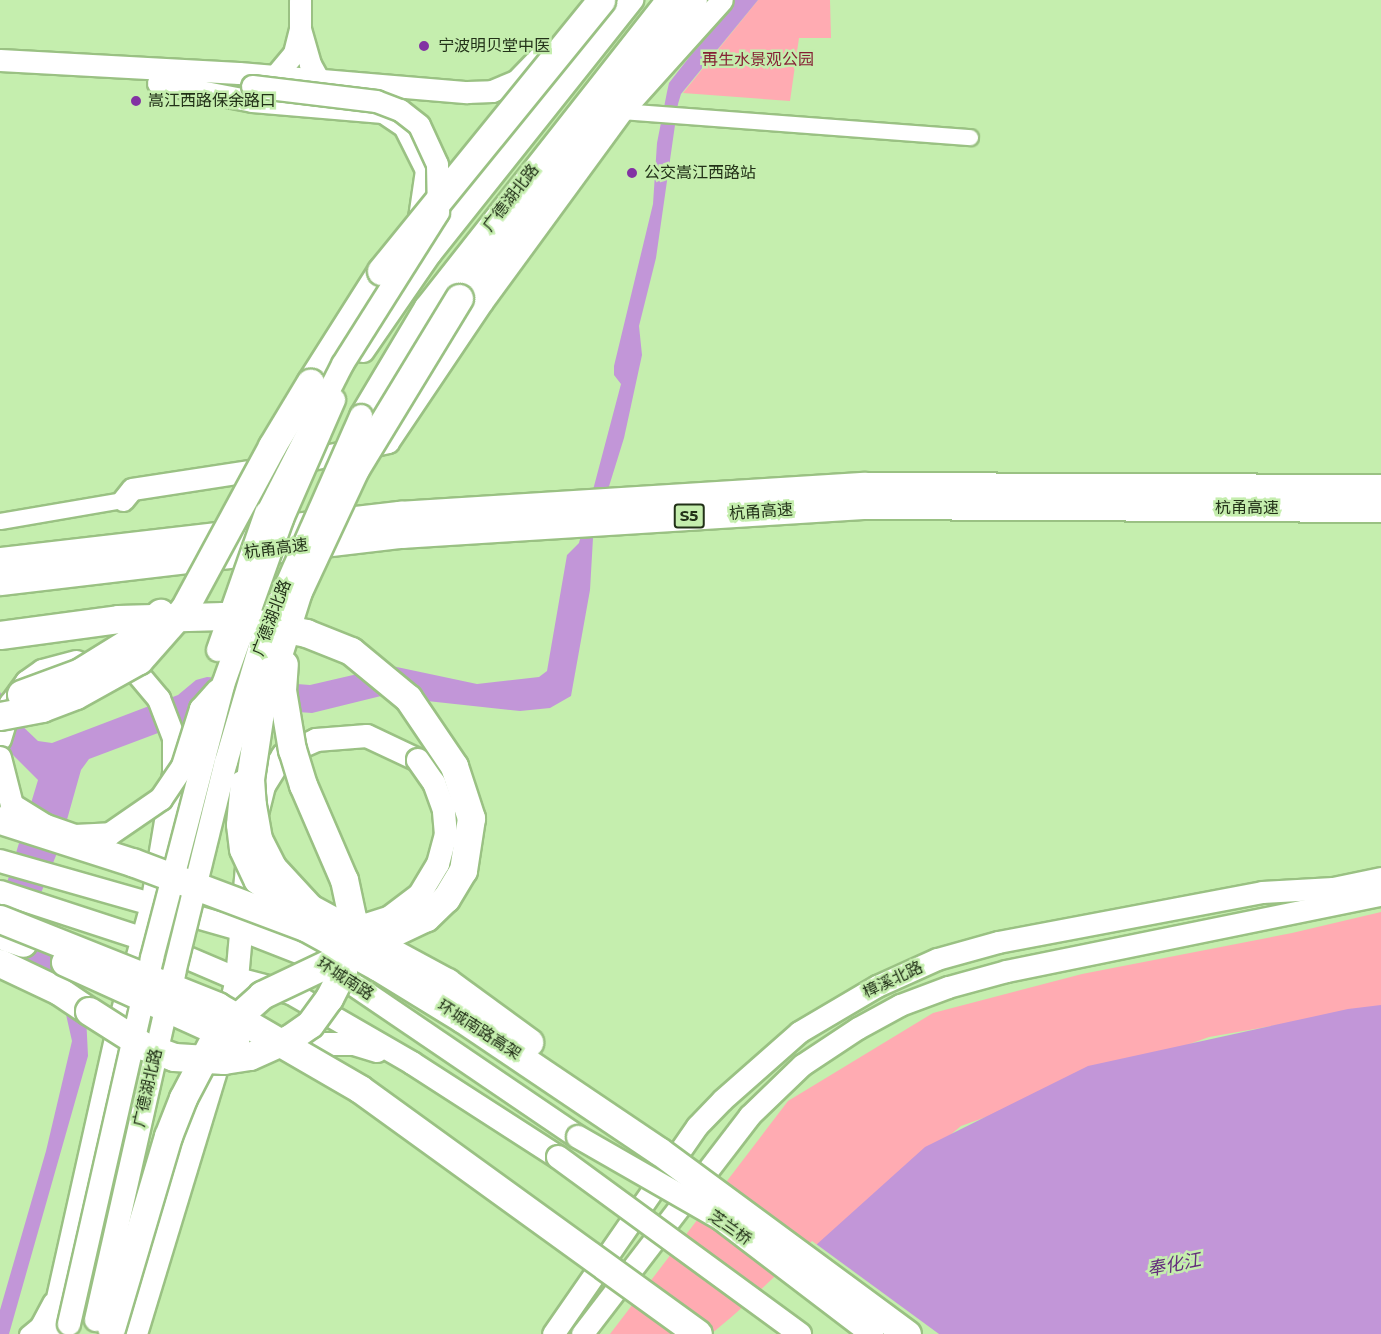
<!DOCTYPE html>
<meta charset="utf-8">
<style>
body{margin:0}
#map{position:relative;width:1381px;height:1334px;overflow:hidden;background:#c5eeae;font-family:Montserrat,"Noto Sans SC",sans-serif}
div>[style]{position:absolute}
.green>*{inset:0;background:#ffabb2}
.water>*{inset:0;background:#c296d8}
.pier>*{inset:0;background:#c5eeae}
.roads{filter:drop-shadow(2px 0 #9ac183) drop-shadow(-2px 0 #9ac183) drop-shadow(0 2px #9ac183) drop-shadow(0 -2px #9ac183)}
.street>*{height:15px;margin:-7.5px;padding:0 7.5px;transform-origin:7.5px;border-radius:7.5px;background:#fff}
.secondary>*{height:21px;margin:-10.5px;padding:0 10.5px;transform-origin:10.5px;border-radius:10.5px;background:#fff}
.primary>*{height:22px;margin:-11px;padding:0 11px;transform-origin:11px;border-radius:11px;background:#fff}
.highway>*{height:27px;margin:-13.5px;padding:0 13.5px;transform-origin:13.5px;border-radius:13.5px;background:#fff}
.bridges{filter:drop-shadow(2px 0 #9ac183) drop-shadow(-2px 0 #9ac183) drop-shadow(0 2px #9ac183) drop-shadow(0 -2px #9ac183)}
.secondary-bridge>*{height:21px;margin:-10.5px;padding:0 10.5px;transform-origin:10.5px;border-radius:10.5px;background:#fff}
.primary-bridge>*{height:22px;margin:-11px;padding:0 11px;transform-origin:11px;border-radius:11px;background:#fff}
.highway-bridge>*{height:27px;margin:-13.5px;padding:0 13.5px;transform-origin:13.5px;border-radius:13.5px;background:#fff}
.dots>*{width:16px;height:16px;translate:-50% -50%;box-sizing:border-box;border:3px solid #c5eeae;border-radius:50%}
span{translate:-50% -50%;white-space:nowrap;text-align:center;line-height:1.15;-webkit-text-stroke:5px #c5eeae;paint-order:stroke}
.shield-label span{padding:2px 4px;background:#c5eeae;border:2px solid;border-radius:4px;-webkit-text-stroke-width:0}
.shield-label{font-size:15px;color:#223118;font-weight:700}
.poi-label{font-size:16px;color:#223118}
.left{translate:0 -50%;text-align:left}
.park-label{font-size:16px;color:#852034}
.street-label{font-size:16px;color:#223118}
.water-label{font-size:18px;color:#642e7c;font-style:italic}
</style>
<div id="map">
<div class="green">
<div style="clip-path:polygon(758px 0,830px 0,831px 38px,799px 38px,790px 101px,683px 93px)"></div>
<div style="clip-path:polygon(1381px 912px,1381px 1007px,1209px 1037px,961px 1126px,711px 1334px,610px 1334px,788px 1101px,933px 1013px,1082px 974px,1292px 933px)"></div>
</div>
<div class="water">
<div style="clip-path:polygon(734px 0,758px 0,681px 94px,678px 104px,656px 258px,639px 326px,642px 355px,624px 438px,593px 538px,590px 590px,571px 696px,550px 708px,520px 711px,381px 696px,312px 713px,200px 705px,182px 724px,89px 759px,81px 770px,59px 848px,31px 918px,38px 939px,62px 967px,78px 994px,86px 1015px,88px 1056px,9px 1334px,0 1334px,0 1310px,46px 1151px,72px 1041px,65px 1010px,14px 950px,0 906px,38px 780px,0 742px,0 692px,16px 720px,38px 741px,52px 743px,178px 695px,196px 680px,207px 677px,310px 685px,392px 666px,477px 684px,539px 677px,547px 671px,567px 555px,579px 543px,621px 384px,614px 375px,614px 366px,653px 204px,657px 143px,667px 92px,669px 83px)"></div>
<div style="clip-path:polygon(1381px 1005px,1381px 1334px,717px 1334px,925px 1147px,1088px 1066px,1348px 1009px)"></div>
</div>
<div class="pier">
<div style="clip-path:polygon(812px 1241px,939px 1334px,714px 1334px)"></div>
</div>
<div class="roads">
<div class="street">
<div style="left:622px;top:111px;width:349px;rotate:4.3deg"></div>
<div style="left:0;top:521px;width:125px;rotate:-9.7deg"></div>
<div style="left:27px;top:1334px;width:14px;rotate:-39deg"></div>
<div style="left:38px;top:1325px;width:27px;rotate:-62deg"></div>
</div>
<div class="secondary">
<div style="left:300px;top:0;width:29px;rotate:90deg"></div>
<div style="left:0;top:60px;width:239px;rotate:3.1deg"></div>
<div style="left:239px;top:73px;width:229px;rotate:4.8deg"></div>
<div style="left:467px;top:92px;width:25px;rotate:-2deg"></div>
<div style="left:492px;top:91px;width:26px;rotate:-23deg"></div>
<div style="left:516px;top:81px;width:39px;rotate:-46deg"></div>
<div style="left:275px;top:76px;width:30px;rotate:-50deg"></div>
<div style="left:294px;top:53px;width:25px;rotate:-76deg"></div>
<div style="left:300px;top:29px;width:36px;rotate:74deg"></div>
<div style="left:310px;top:64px;width:18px;rotate:61deg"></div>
<div style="left:158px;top:83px;width:96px;rotate:10.8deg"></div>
<div style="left:252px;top:101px;width:131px;rotate:4.8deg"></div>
<div style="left:383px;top:112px;width:25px;rotate:34deg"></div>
<div style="left:404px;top:126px;width:49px;rotate:63.4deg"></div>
<div style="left:426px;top:170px;width:55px;rotate:98.4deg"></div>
<div style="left:285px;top:446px;width:26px;rotate:121deg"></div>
<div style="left:272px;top:468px;width:119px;rotate:-12.6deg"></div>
<div style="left:388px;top:442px;width:169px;rotate:-56.1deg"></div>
<div style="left:482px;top:302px;width:237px;rotate:-53.8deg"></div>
<div style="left:622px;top:111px;width:149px;rotate:-48deg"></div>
<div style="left:123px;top:500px;width:14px;rotate:-51deg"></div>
<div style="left:132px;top:489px;width:139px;rotate:-8.7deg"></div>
<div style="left:553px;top:1334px;width:253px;rotate:-55.3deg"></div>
<div style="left:697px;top:1126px;width:36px;rotate:-46deg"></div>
<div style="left:722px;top:1100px;width:103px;rotate:-41.4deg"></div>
<div style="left:799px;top:1032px;width:91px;rotate:-30.5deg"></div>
<div style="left:877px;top:986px;width:66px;rotate:-24.2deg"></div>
<div style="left:937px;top:959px;width:63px;rotate:-15.6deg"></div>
<div style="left:998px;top:942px;width:269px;rotate:-10.7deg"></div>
<div style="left:1262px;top:892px;width:71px;rotate:-3.2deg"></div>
<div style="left:1333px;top:888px;width:49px;rotate:-11.8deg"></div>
<div style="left:582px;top:1334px;width:275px;rotate:-52.5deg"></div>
<div style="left:749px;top:1116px;width:74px;rotate:-43.9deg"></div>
<div style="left:802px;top:1065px;width:67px;rotate:-33.5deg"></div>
<div style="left:858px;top:1028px;width:48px;rotate:-28.7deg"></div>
<div style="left:900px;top:1005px;width:51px;rotate:-20.6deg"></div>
<div style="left:948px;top:987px;width:60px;rotate:-15.4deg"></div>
<div style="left:1006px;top:971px;width:383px;rotate:-11.5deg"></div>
</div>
<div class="primary">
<div style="left:363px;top:351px;width:118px;rotate:-55.4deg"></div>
<div style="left:430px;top:254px;width:325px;rotate:-51.5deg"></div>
<div style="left:361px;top:416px;width:127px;rotate:-59.2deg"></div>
<div style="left:426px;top:307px;width:391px;rotate:-51.8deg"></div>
<div style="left:0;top:739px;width:37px;rotate:-73deg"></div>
<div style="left:11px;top:704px;width:27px;rotate:-54deg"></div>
<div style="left:27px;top:682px;width:19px;rotate:-35deg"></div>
<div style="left:43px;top:671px;width:35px;rotate:-15deg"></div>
<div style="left:257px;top:814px;width:29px;rotate:-76deg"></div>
<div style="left:264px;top:786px;width:36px;rotate:-58deg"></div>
<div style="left:283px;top:755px;width:36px;rotate:-24deg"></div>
<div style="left:316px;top:740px;width:51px;rotate:-4.5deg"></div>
<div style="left:367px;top:736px;width:56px;rotate:25.2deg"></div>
<div style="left:0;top:861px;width:252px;rotate:15.9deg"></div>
<div style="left:242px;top:930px;width:79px;rotate:21.4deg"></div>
<div style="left:316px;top:959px;width:317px;rotate:34.2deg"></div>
<div style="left:0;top:892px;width:148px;rotate:18.1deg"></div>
<div style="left:141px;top:938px;width:104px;rotate:23.1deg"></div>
<div style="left:237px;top:979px;width:56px;rotate:14.5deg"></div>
<div style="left:291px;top:993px;width:140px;rotate:30deg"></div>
<div style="left:412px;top:1063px;width:174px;rotate:32.8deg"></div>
<div style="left:279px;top:1044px;width:75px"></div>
<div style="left:354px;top:1044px;width:24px;rotate:17deg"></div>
<div style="left:50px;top:1334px;width:317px;rotate:-77.4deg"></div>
<div style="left:119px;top:1025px;width:124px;rotate:-74.6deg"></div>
<div style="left:152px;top:905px;width:133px;rotate:-80.5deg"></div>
<div style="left:174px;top:774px;width:36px;rotate:-90deg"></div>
<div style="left:174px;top:738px;width:42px;rotate:-111deg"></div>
<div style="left:159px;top:699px;width:34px;rotate:-130deg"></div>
<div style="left:137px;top:673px;width:26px;rotate:-157deg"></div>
<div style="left:136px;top:1334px;width:279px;rotate:-73.1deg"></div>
<div style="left:217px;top:1067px;width:90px;rotate:-77.2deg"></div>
<div style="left:237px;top:979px;width:124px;rotate:-84.9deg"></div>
</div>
<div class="highway">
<div style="left:459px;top:298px;width:379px;rotate:-51.9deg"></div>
<div style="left:310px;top:383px;width:133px;rotate:-57.6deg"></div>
<div style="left:0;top:561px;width:403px;rotate:-6.6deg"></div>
<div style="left:400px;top:515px;width:464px;rotate:-3.6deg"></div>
<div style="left:863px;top:486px;width:518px;rotate:0.22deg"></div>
<div style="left:0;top:581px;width:405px;rotate:-6.7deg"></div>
<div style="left:402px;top:534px;width:464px;rotate:-3.6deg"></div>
<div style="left:865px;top:505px;width:516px;rotate:0.33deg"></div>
<div style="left:0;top:935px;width:24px;rotate:19deg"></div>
<div style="left:0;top:963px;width:65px;rotate:25.4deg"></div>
<div style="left:59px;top:991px;width:36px;rotate:34deg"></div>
</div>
</div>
<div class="bridges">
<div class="secondary-bridge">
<div style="left:252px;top:86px;width:125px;rotate:6.9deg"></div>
<div style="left:376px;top:101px;width:26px;rotate:21deg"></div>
<div style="left:400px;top:110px;width:24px;rotate:38deg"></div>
<div style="left:419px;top:125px;width:43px;rotate:65.2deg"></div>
<div style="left:437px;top:164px;width:48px;rotate:88.8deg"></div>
<div style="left:438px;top:212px;width:180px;rotate:122.3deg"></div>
<div style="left:342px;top:364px;width:167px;rotate:117deg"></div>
</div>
<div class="primary-bridge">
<div style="left:218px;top:650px;width:145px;rotate:-70.7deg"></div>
<div style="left:0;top:758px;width:49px;rotate:75.7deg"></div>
<div style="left:12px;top:805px;width:40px;rotate:32deg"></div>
<div style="left:46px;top:826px;width:31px;rotate:19deg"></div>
<div style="left:75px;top:836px;width:35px;rotate:-3deg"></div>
<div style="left:110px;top:834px;width:62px;rotate:-34.5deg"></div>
<div style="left:161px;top:799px;width:40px;rotate:-56deg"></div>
<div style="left:183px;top:766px;width:60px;rotate:-72.5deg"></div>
<div style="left:201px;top:709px;width:25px;rotate:-48deg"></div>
<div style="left:242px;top:782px;width:43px;rotate:95.3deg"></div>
<div style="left:238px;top:825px;width:25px;rotate:83deg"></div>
<div style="left:241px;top:850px;width:35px;rotate:65deg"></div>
<div style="left:256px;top:882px;width:64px;rotate:36.7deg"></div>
<div style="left:338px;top:929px;width:25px;rotate:-7deg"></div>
<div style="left:363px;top:926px;width:28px;rotate:-18deg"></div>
<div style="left:390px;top:917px;width:38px;rotate:-37deg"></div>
<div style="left:420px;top:894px;width:35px;rotate:-59deg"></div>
<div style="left:438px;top:864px;width:30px;rotate:-75deg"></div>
<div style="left:446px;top:835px;width:25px;rotate:-95deg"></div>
<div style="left:444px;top:810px;width:29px;rotate:-110deg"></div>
<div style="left:434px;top:783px;width:28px;rotate:-125deg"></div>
<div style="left:578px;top:1137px;width:165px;rotate:29.8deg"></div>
<div style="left:721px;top:1219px;width:190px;rotate:37.3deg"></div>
<div style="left:558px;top:1157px;width:300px;rotate:36.2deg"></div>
<div style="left:96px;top:1320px;width:356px;rotate:-77.3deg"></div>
<div style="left:174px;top:973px;width:217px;rotate:-76.2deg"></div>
<div style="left:226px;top:762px;width:124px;rotate:-73.6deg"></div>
<div style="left:261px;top:643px;width:248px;rotate:-66.2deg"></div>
<div style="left:69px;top:1324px;width:375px;rotate:-77.2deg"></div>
<div style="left:152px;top:958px;width:282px;rotate:-75.4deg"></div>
<div style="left:223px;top:685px;width:176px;rotate:-70.4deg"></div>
<div style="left:282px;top:519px;width:130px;rotate:-66.4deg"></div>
</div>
<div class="highway-bridge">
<div style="left:381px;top:271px;width:349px;rotate:-50.9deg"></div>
<div style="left:459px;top:298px;width:200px;rotate:121.3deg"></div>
<div style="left:355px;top:469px;width:135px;rotate:115deg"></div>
<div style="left:298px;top:591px;width:127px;rotate:107.4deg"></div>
<div style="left:260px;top:712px;width:68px;rotate:98.5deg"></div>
<div style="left:250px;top:779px;width:26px;rotate:86deg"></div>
<div style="left:252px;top:805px;width:35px;rotate:80deg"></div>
<div style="left:258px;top:839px;width:31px;rotate:63deg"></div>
<div style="left:272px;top:867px;width:56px;rotate:47.2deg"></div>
<div style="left:310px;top:908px;width:156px;rotate:28.4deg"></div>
<div style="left:447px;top:982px;width:102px;rotate:36.2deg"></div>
<div style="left:0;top:635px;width:119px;rotate:-7.7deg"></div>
<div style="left:118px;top:619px;width:105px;rotate:-1.6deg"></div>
<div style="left:223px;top:616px;width:85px;rotate:11.6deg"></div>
<div style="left:306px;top:633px;width:48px;rotate:21.8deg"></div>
<div style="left:351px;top:651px;width:74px;rotate:39.5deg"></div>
<div style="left:408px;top:698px;width:82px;rotate:55.9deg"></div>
<div style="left:454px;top:766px;width:55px;rotate:71.9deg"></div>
<div style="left:471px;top:818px;width:53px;rotate:98.7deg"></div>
<div style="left:463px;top:870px;width:33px;rotate:121deg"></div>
<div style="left:446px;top:898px;width:28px;rotate:136deg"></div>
<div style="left:426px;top:917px;width:182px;rotate:154.6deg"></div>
<div style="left:262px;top:995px;width:63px;rotate:138.2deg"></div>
<div style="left:215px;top:1037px;width:69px;rotate:117.7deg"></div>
<div style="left:183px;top:1098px;width:41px;rotate:111.5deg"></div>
<div style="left:168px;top:1136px;width:200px;rotate:106.5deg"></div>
<div style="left:21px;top:694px;width:63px;rotate:-20.4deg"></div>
<div style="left:80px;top:672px;width:55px;rotate:-31.7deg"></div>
<div style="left:127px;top:643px;width:45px;rotate:-42.3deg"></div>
<div style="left:0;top:716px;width:43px;rotate:-10.8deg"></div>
<div style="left:42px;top:708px;width:36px;rotate:-21deg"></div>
<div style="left:76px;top:695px;width:72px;rotate:-29.1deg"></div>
<div style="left:139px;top:660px;width:68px;rotate:-48.6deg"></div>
<div style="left:184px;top:609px;width:185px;rotate:-61.6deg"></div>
<div style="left:272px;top:446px;width:74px;rotate:-58.9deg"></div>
<div style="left:0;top:820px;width:139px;rotate:17.7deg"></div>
<div style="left:132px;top:862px;width:185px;rotate:20.6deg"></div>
<div style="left:305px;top:927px;width:83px;rotate:28.7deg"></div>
<div style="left:378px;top:967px;width:100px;rotate:31.5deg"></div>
<div style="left:463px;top:1019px;width:236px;rotate:34deg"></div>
<div style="left:659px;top:1151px;width:308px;rotate:36.4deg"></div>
<div style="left:0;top:919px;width:234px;rotate:21.8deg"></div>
<div style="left:217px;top:1006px;width:165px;rotate:30.1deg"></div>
<div style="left:360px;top:1089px;width:417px;rotate:35.9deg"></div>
<div style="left:65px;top:962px;width:187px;rotate:24.4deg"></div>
<div style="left:89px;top:1011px;width:65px;rotate:32.5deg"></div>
<div style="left:144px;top:1046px;width:32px;rotate:20deg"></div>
<div style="left:174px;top:1057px;width:50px;rotate:3.4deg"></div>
<div style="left:224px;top:1060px;width:26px;rotate:-9deg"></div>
<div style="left:250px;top:1056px;width:44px;rotate:-24.2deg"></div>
<div style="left:290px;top:1038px;width:24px;rotate:-35deg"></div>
<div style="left:310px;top:1024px;width:32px;rotate:-54deg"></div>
<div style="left:329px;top:998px;width:31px;rotate:-63deg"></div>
<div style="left:343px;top:970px;width:54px;rotate:-80.4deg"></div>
<div style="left:352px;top:917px;width:38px;rotate:-102deg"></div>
<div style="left:344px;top:880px;width:103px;rotate:-113.3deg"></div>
<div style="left:303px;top:785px;width:37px;rotate:-107deg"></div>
<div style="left:292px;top:750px;width:61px;rotate:-99.5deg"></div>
<div style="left:282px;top:690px;width:26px;rotate:-86deg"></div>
</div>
</div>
<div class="dots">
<div style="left:424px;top:46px;background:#8232a3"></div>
<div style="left:136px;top:101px;background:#8232a3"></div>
<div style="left:632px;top:173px;background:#8232a3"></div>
</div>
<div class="shield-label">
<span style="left:689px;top:516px">S5</span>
</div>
<div class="poi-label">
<span class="left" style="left:438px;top:46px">宁波明贝堂中医</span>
<span class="left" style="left:148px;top:101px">嵩江西路保余路口</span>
<span class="left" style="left:644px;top:173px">公交嵩江西路站</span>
</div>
<div class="park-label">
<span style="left:758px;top:60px">再生水景观公园</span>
</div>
<div class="street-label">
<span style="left:511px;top:198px;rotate:-52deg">广德湖北路</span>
<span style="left:1247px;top:508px">杭甬高速</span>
<span style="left:761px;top:512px;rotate:-4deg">杭甬高速</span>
<span style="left:276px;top:549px;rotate:-7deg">杭甬高速</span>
<span style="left:272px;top:618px;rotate:-69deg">广德湖北路</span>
<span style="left:345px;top:979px;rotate:33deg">环城南路</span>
<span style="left:893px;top:980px;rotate:-25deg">樟溪北路</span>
<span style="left:479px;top:1030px;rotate:33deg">环城南路高架</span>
<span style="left:148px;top:1088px;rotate:-77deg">广德湖北路</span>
<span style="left:730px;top:1228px;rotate:35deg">芝兰桥</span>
</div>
<div class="water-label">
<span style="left:1174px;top:1265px;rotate:-11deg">奉化江</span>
</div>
</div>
